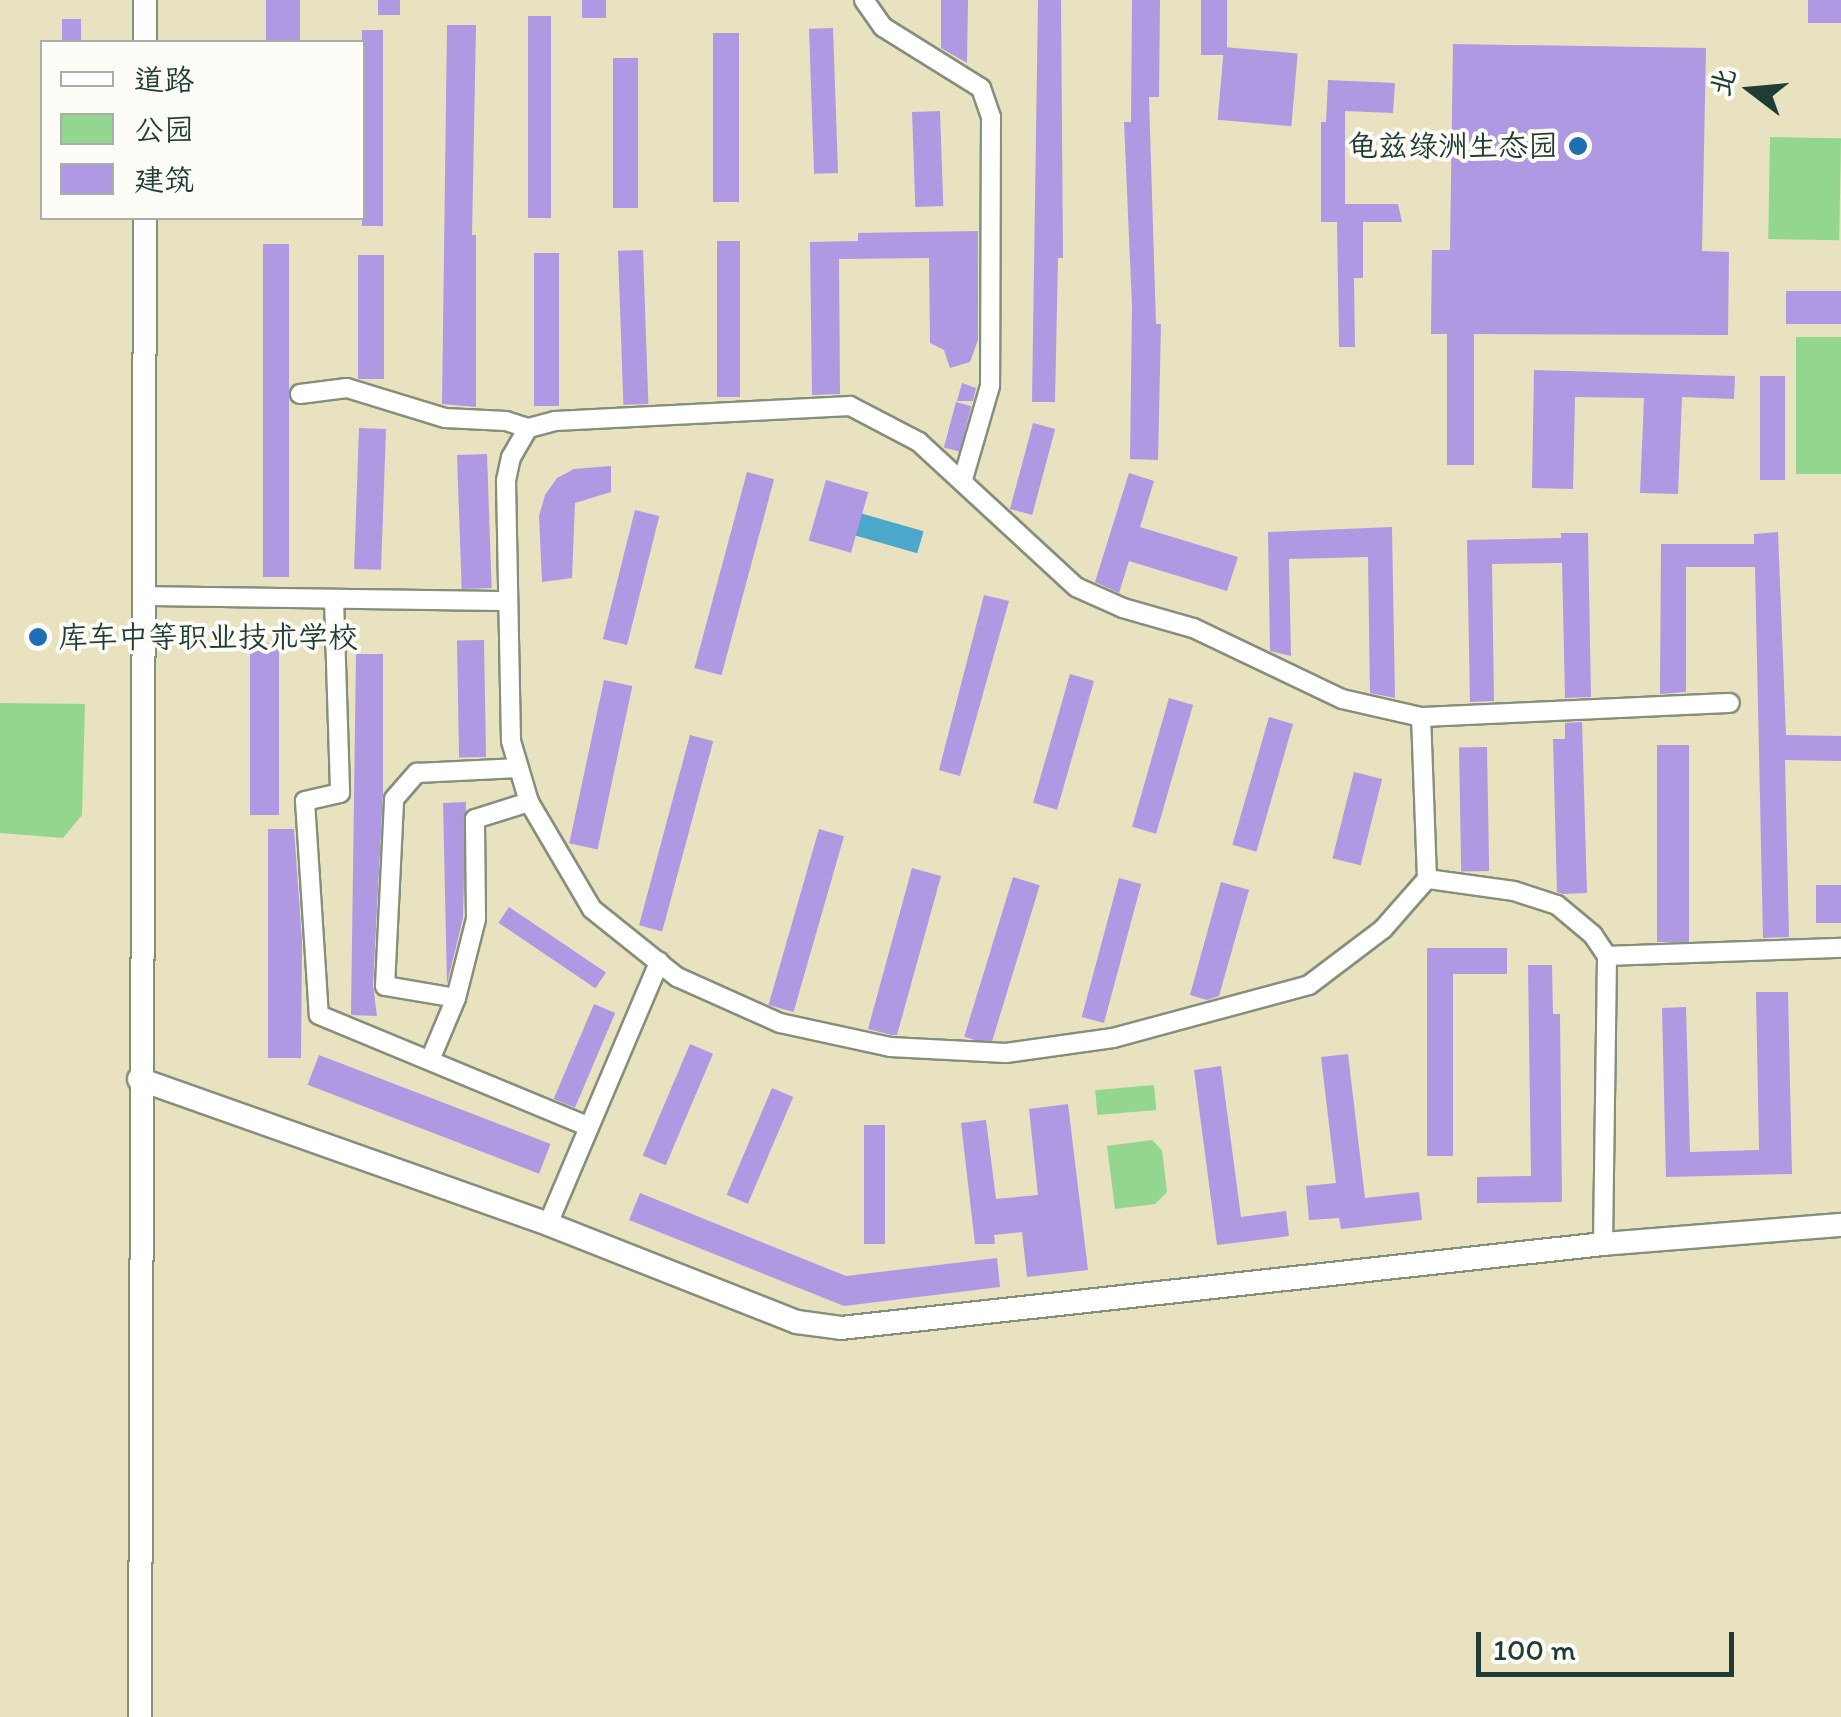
<!DOCTYPE html>
<meta charset="utf-8">
<style>
body{margin:0}
#map{position:relative;width:1841px;height:1717px;overflow:hidden;background:#e8e2c0;font-family:Itim,"LXGW WenKai TC",sans-serif}
div>[style]{position:absolute}
.green>*{inset:0;background:#92d68f;transform-origin:0 0}
.water>*{inset:0;background:#4ba8ca;transform-origin:0 0}
.building>*{inset:0;background:#ae99e2;transform-origin:0 0}
.roads{filter:drop-shadow(2px 0 #84907a) drop-shadow(-2px 0 #84907a) drop-shadow(0 2px #84907a) drop-shadow(0 -2px #84907a)}
.minor>*{height:18px;margin:-9px;padding:0 9px;transform-origin:9px;border-radius:9px;background:#fff}
.tertiary>*{height:22px;margin:-11px;padding:0 11px;transform-origin:11px;border-radius:11px;background:#fff}
.dots>*{width:28px;height:28px;translate:-50% -50%;box-sizing:border-box;border:5px solid #fdfcf7;border-radius:50%}
span{translate:-50% -50%;white-space:nowrap;text-align:center;line-height:1.15;-webkit-text-stroke:8px #fdfcf7;paint-order:stroke}
.poi-label{font-size:30px;color:#1f3d34}
.right{translate:-100% -50%;text-align:right}
.left{translate:0 -50%;text-align:left}
.legend{position:absolute;left:40px;top:40px;width:325px;height:180px;box-sizing:border-box;background:#fdfcf7;border:2px solid #a4b0a9;margin:0;padding:12px 18px;list-style:none;font-size:30px;color:#1f3d34}
.legend li{display:flex;align-items:center;gap:20px;height:50px}
.legend b{width:50px;border:2px solid #a4b0a9}
.north{position:absolute;left:1701px;top:40px;width:100px;height:100px;-webkit-text-stroke:8px #fdfcf7;paint-order:stroke;rotate:286deg;font-size:28px;font-weight:700;line-height:40px;text-align:center;color:#1f3d34}
.north::after{content:'';display:block;margin:auto;width:35px;height:45px;background:#1f3d34;clip-path:polygon(50% 0,100% 100%,50% 72%,0 100%)}
.scale{position:absolute;left:1476px;top:1632px;width:258px;height:45px;box-sizing:border-box;border:5px solid #1f3d34;border-top:0;padding-left:12px;font-size:30px;line-height:35px;white-space:nowrap;color:#1f3d34;-webkit-text-stroke:8px #fdfcf7;paint-order:stroke}
</style>
<div id="map">
<div class="green">
<div style="left:1770px;top:137px;width:71px;height:102px;rotate:1deg"></div>
<div style="left:1796px;top:337px;width:45px;height:137px"></div>
<div style="clip-path:polygon(0 703px,85px 704px,82px 815px,63px 838px,0 833px)"></div>
<div style="left:1154px;top:1085px;width:25px;height:59px;rotate:85deg"></div>
<div style="clip-path:polygon(1152px 1140px,1162px 1150px,1167px 1192px,1155px 1204px,1115px 1209px,1107px 1146px)"></div>
</div>
<div class="water">
<div style="left:839px;top:507px;width:88px;height:23px;rotate:16deg"></div>
</div>
<div class="building">
<div style="left:266px;top:0;width:34px;height:42px"></div>
<div style="left:378px;top:0;width:22px;height:15px"></div>
<div style="left:582px;top:0;width:24px;height:18px"></div>
<div style="clip-path:polygon(941px 0,968px 0,967px 63px,941px 48px)"></div>
<div style="clip-path:polygon(1038px 0,1061px 0,1063px 258px,1058px 258px,1055px 402px,1032px 402px)"></div>
<div style="clip-path:polygon(1132px 0,1160px 0,1159px 97px,1149px 97px,1156px 324px,1161px 324px,1158px 460px,1130px 459px,1132px 306px,1124px 122px,1131px 122px)"></div>
<div style="left:1201px;top:0;width:26px;height:55px"></div>
<div style="left:1808px;top:0;width:33px;height:23px"></div>
<div style="left:528px;top:16px;width:23px;height:202px"></div>
<div style="left:62px;top:19px;width:19px;height:23px"></div>
<div style="clip-path:polygon(447px 25px,476px 25px,472px 235px,476px 235px,476px 407px,442px 404px)"></div>
<div style="left:833px;top:28px;width:145px;height:24px;rotate:88deg"></div>
<div style="left:362px;top:30px;width:21px;height:196px"></div>
<div style="left:713px;top:33px;width:26px;height:169px"></div>
<div style="clip-path:polygon(1453px 44px,1706px 48px,1702px 251px,1729px 252px,1728px 335px,1474px 334px,1474px 465px,1447px 465px,1447px 334px,1431px 334px,1432px 250px,1450px 250px)"></div>
<div style="left:1224px;top:47px;width:74px;height:73px;rotate:5deg"></div>
<div style="left:613px;top:58px;width:25px;height:150px"></div>
<div style="clip-path:polygon(1328px 80px,1395px 83px,1393px 113px,1345px 111px,1345px 204px,1398px 204px,1402px 222px,1363px 222px,1363px 278px,1354px 278px,1355px 347px,1339px 347px,1337px 222px,1321px 222px,1321px 122px,1326px 122px)"></div>
<div style="left:940px;top:111px;width:95px;height:28px;rotate:88deg"></div>
<div style="clip-path:polygon(978px 231px,978px 340px,970px 362px,950px 368px,944px 350px,930px 343px,929px 258px,839px 259px,840px 394px,812px 395px,810px 242px,858px 241px,858px 233px)"></div>
<div style="left:717px;top:241px;width:23px;height:156px"></div>
<div style="left:263px;top:244px;width:26px;height:333px"></div>
<div style="left:643px;top:250px;width:154px;height:25px;rotate:88deg"></div>
<div style="left:534px;top:253px;width:25px;height:153px"></div>
<div style="left:358px;top:255px;width:26px;height:124px"></div>
<div style="left:1786px;top:291px;width:55px;height:33px"></div>
<div style="clip-path:polygon(1534px 370px,1735px 376px,1734px 399px,1682px 397px,1678px 494px,1640px 493px,1644px 398px,1575px 397px,1573px 489px,1532px 488px)"></div>
<div style="left:1760px;top:376px;width:25px;height:104px"></div>
<div style="clip-path:polygon(962px 383px,976px 388px,973px 401px,957px 401px)"></div>
<div style="left:956px;top:402px;width:16px;height:47px;rotate:15deg"></div>
<div style="left:1033px;top:423px;width:23px;height:89px;rotate:15deg"></div>
<div style="left:359px;top:428px;width:27px;height:141px;rotate:2deg"></div>
<div style="left:487px;top:454px;width:134px;height:30px;rotate:88deg"></div>
<div style="clip-path:polygon(611px 466px,611px 492px,575px 503px,572px 578px,542px 582px,539px 516px,545px 495px,557px 478px,574px 469px)"></div>
<div style="left:747px;top:472px;width:28px;height:203px;rotate:15deg"></div>
<div style="clip-path:polygon(1129px 473px,1154px 481px,1140px 527px,1238px 557px,1227px 591px,1129px 561px,1119px 593px,1095px 582px)"></div>
<div style="left:826px;top:480px;width:44px;height:63px;rotate:16deg"></div>
<div style="left:635px;top:510px;width:25px;height:133px;rotate:14deg"></div>
<div style="clip-path:polygon(1392px 527px,1395px 698px,1370px 693px,1368px 557px,1289px 559px,1291px 656px,1270px 651px,1268px 532px)"></div>
<div style="clip-path:polygon(1778px 532px,1786px 735px,1841px 736px,1841px 761px,1785px 760px,1789px 937px,1763px 938px,1755px 567px,1686px 567px,1686px 692px,1660px 694px,1661px 544px,1754px 544px,1754px 534px)"></div>
<div style="clip-path:polygon(1561px 533px,1588px 533px,1591px 697px,1565px 698px,1562px 563px,1492px 564px,1494px 701px,1470px 702px,1467px 540px,1561px 538px)"></div>
<div style="clip-path:polygon(984px 595px,1009px 601px,960px 776px,939px 770px)"></div>
<div style="left:484px;top:640px;width:117px;height:27px;rotate:89deg"></div>
<div style="left:250px;top:643px;width:29px;height:172px"></div>
<div style="clip-path:polygon(356px 654px,383px 654px,383px 794px,373px 985px,377px 1016px,351px 1015px)"></div>
<div style="left:1070px;top:674px;width:25px;height:134px;rotate:16deg"></div>
<div style="left:604px;top:680px;width:29px;height:167px;rotate:12deg"></div>
<div style="left:1169px;top:698px;width:25px;height:134px;rotate:16deg"></div>
<div style="left:1269px;top:717px;width:25px;height:133px;rotate:16deg"></div>
<div style="clip-path:polygon(1582px 722px,1587px 893px,1563px 894px,1557px 892px,1553px 739px,1565px 739px,1565px 723px)"></div>
<div style="left:690px;top:735px;width:24px;height:197px;rotate:15deg"></div>
<div style="left:1657px;top:745px;width:32px;height:197px"></div>
<div style="left:1487px;top:747px;width:124px;height:28px;rotate:89deg"></div>
<div style="left:1354px;top:772px;width:29px;height:89px;rotate:14deg"></div>
<div style="clip-path:polygon(466px 802px,463px 918px,447px 984px,443px 803px)"></div>
<div style="clip-path:polygon(268px 829px,294px 829px,302px 941px,301px 1058px,268px 1058px)"></div>
<div style="left:819px;top:829px;width:26px;height:183px;rotate:16deg"></div>
<div style="clip-path:polygon(912px 868px,941px 876px,897px 1035px,892px 1035px,868px 1029px)"></div>
<div style="left:1013px;top:877px;width:28px;height:167px;rotate:17deg"></div>
<div style="left:1119px;top:878px;width:23px;height:144px;rotate:15deg"></div>
<div style="clip-path:polygon(1221px 882px,1249px 890px,1219px 996px,1207px 1000px,1190px 995px)"></div>
<div style="left:1816px;top:885px;width:25px;height:38px"></div>
<div style="left:509px;top:907px;width:117px;height:19px;rotate:34deg"></div>
<div style="clip-path:polygon(1427px 948px,1507px 948px,1507px 974px,1453px 974px,1453px 1156px,1427px 1156px)"></div>
<div style="clip-path:polygon(1528px 965px,1552px 965px,1553px 1014px,1560px 1014px,1562px 1202px,1477px 1203px,1477px 1177px,1531px 1176px)"></div>
<div style="clip-path:polygon(1756px 992px,1788px 992px,1792px 1174px,1666px 1177px,1662px 1008px,1686px 1007px,1690px 1152px,1759px 1150px)"></div>
<div style="left:594px;top:1004px;width:23px;height:103px;rotate:23deg"></div>
<div style="left:690px;top:1044px;width:25px;height:121px;rotate:23deg"></div>
<div style="clip-path:polygon(1348px 1054px,1365px 1198px,1419px 1192px,1422px 1220px,1341px 1229px,1339px 1218px,1309px 1220px,1306px 1186px,1336px 1183px,1321px 1057px)"></div>
<div style="left:319px;top:1055px;width:248px;height:32px;rotate:21deg"></div>
<div style="clip-path:polygon(1221px 1066px,1241px 1217px,1286px 1211px,1289px 1236px,1217px 1245px,1194px 1070px)"></div>
<div style="left:772px;top:1088px;width:23px;height:116px;rotate:23deg"></div>
<div style="clip-path:polygon(1068px 1104px,1088px 1270px,1027px 1277px,1022px 1232px,994px 1235px,995px 1244px,975px 1244px,961px 1123px,986px 1120px,996px 1199px,1038px 1195px,1029px 1109px)"></div>
<div style="left:864px;top:1125px;width:21px;height:119px"></div>
<div style="clip-path:polygon(640px 1193px,846px 1276px,997px 1258px,1000px 1287px,844px 1306px,629px 1220px)"></div>
</div>
<div class="roads">
<div class="minor">
<div style="left:864px;top:0;width:33px;rotate:55deg"></div>
<div style="left:883px;top:27px;width:115px;rotate:31.9deg"></div>
<div style="left:981px;top:88px;width:31px;rotate:71deg"></div>
<div style="left:991px;top:117px;width:269px;rotate:90.2deg"></div>
<div style="left:990px;top:386px;width:97px;rotate:106.2deg"></div>
<div style="left:300px;top:394px;width:47px;rotate:-7.3deg"></div>
<div style="left:347px;top:388px;width:102px;rotate:17deg"></div>
<div style="left:445px;top:418px;width:61px;rotate:2.8deg"></div>
<div style="left:506px;top:421px;width:23px;rotate:18deg"></div>
<div style="left:143px;top:596px;width:365px;rotate:0.8deg"></div>
<div style="left:334px;top:599px;width:194px;rotate:88.2deg"></div>
<div style="left:340px;top:793px;width:36px;rotate:167deg"></div>
<div style="left:305px;top:801px;width:214px;rotate:86.3deg"></div>
<div style="left:319px;top:1015px;width:292px;rotate:22.5deg"></div>
<div style="left:1421px;top:717px;width:81px;rotate:-167.2deg"></div>
<div style="left:1342px;top:699px;width:165px;rotate:-154.5deg"></div>
<div style="left:1193px;top:628px;width:73px;rotate:-164.1deg"></div>
<div style="left:1123px;top:608px;width:51px;rotate:-155.9deg"></div>
<div style="left:1076px;top:587px;width:214px;rotate:-137.3deg"></div>
<div style="left:919px;top:442px;width:78px;rotate:-152.4deg"></div>
<div style="left:850px;top:406px;width:295px;rotate:177.1deg"></div>
<div style="left:555px;top:421px;width:28px;rotate:165deg"></div>
<div style="left:528px;top:428px;width:34px;rotate:120deg"></div>
<div style="left:511px;top:457px;width:25px;rotate:102deg"></div>
<div style="left:506px;top:481px;width:260px;rotate:88.9deg"></div>
<div style="left:511px;top:741px;width:64px;rotate:73.6deg"></div>
<div style="left:529px;top:802px;width:124px;rotate:59.5deg"></div>
<div style="left:592px;top:909px;width:109px;rotate:38.7deg"></div>
<div style="left:677px;top:977px;width:113px;rotate:24.1deg"></div>
<div style="left:780px;top:1023px;width:113px;rotate:12.3deg"></div>
<div style="left:890px;top:1047px;width:116px;rotate:3deg"></div>
<div style="left:1006px;top:1053px;width:108px;rotate:-8deg"></div>
<div style="left:1113px;top:1038px;width:203px;rotate:-15.1deg"></div>
<div style="left:1309px;top:985px;width:93px;rotate:-37.1deg"></div>
<div style="left:1383px;top:929px;width:67px;rotate:-48.7deg"></div>
<div style="left:1607px;top:956px;width:234px;rotate:-2deg"></div>
<div style="left:456px;top:998px;width:81px;rotate:-75.8deg"></div>
<div style="left:476px;top:919px;width:100px;rotate:-90.6deg"></div>
<div style="left:475px;top:819px;width:57px;rotate:-17.5deg"></div>
<div style="left:430px;top:1060px;width:67px;rotate:-67.2deg"></div>
<div style="left:456px;top:998px;width:72px;rotate:-170.4deg"></div>
<div style="left:385px;top:986px;width:187px;rotate:-87.2deg"></div>
<div style="left:394px;top:799px;width:35px;rotate:-49deg"></div>
<div style="left:417px;top:773px;width:102px;rotate:-2.8deg"></div>
<div style="left:548px;top:1224px;width:285px;rotate:-67deg"></div>
<div style="left:1603px;top:1244px;width:288px;rotate:-89.2deg"></div>
<div style="left:1607px;top:956px;width:25px;rotate:-124deg"></div>
<div style="left:1593px;top:935px;width:47px;rotate:-140.2deg"></div>
<div style="left:1557px;top:905px;width:45px;rotate:-162deg"></div>
<div style="left:1514px;top:891px;width:88px;rotate:-172.1deg"></div>
<div style="left:1427px;top:879px;width:162px;rotate:-92.1deg"></div>
<div style="left:1421px;top:717px;width:309px;rotate:-2.6deg"></div>
</div>
<div class="tertiary">
<div style="left:145px;top:42px;width:42px;rotate:-90deg"></div>
<div style="left:139px;top:1079px;width:434px;rotate:19.5deg"></div>
<div style="left:548px;top:1224px;width:268px;rotate:21.5deg"></div>
<div style="left:797px;top:1322px;width:44px;rotate:7.8deg"></div>
<div style="left:841px;top:1328px;width:767px;rotate:-6.29deg"></div>
<div style="left:1603px;top:1244px;width:239px;rotate:-4.6deg"></div>
<div style="left:140px;top:1717px;width:1499px;rotate:-89.81deg"></div>
</div>
</div>
<div class="dots">
<div style="left:1578px;top:146px;background:#1f6fb2"></div>
<div style="left:38px;top:637px;background:#1f6fb2"></div>
</div>
<div class="poi-label">
<span class="right" style="left:1558px;top:146px">龟兹绿洲生态园</span>
<span class="left" style="left:58px;top:637px">库车中等职业技术学校</span>
</div>
<ul class="legend">
<li><b style="height:12px;background:#fff"></b>道路</li>
<li><b style="height:28px;background:#92d68f"></b>公园</li>
<li><b style="height:28px;background:#ae99e2"></b>建筑</li>
</ul>
<div class="north">北</div>
<div class="scale">100 m</div>
</div>
